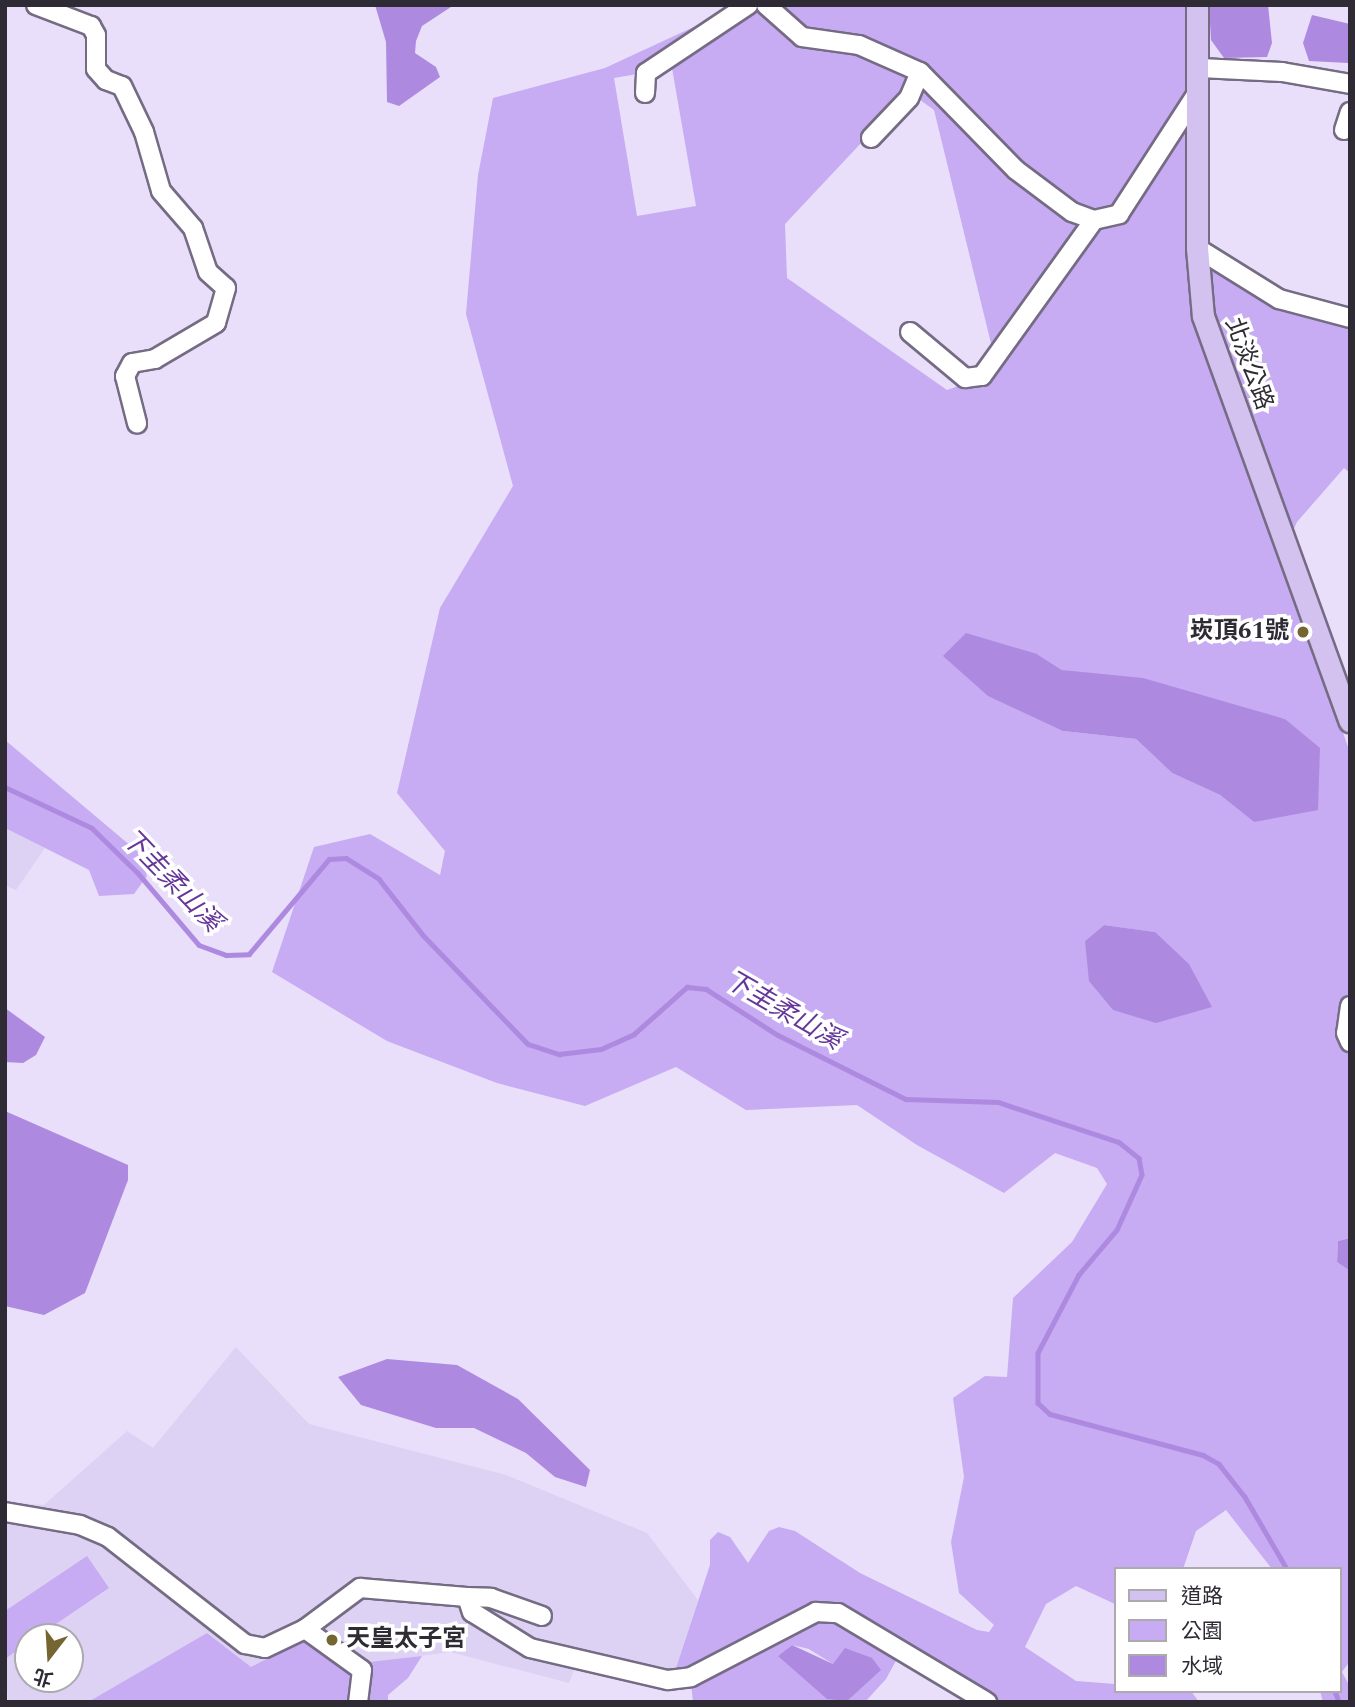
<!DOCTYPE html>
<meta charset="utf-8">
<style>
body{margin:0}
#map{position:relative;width:1355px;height:1707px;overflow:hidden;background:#e9dffa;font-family:Spectral,"Noto Sans TC",serif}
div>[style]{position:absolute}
.built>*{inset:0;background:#ddd2f3}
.green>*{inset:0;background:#c7abf3}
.water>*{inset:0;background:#ad8ae0}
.stream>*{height:4.5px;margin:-2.25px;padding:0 2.25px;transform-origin:2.25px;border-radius:2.25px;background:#ad8ae0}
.roads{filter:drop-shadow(2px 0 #756c84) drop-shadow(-2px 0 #756c84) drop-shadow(0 2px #756c84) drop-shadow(0 -2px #756c84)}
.minor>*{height:18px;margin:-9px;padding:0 9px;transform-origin:9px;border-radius:9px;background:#fff}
.major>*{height:21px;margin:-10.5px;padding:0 10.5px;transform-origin:10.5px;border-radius:10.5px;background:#d3c1ef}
.dots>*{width:19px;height:19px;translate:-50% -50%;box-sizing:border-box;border:4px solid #fff;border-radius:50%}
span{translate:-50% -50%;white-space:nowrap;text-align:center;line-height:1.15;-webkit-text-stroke:7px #fff;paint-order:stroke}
.street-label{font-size:24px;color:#2f2b35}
.poi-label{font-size:24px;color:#2f2b35;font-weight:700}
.right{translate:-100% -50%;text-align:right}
.left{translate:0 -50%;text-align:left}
.water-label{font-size:26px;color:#65369a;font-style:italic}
.frame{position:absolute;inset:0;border:7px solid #2f2b35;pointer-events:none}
.legend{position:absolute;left:1114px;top:1567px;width:228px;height:126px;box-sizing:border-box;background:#fff;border:2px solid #acaaae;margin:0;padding:9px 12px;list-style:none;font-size:21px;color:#2f2b35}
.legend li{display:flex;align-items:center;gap:14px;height:35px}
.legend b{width:35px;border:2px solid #acaaae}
.north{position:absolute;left:14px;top:1623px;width:70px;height:70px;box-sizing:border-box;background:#fff;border:2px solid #acaaae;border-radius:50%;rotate:197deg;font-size:19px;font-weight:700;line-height:28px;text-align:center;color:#2f2b35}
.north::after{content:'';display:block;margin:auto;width:24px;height:32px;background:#756532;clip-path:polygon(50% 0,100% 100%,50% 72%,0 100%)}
</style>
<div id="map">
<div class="built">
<div style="clip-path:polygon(5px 828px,45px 848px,16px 890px,5px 885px)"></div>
<div style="clip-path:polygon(236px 1347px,309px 1424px,506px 1475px,647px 1533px,698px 1600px,674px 1674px,581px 1652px,569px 1683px,450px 1652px,370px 1663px,319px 1630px,251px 1667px,207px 1633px,88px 1702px,8px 1702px,5px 1659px,28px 1643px,28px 1679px,70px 1679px,70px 1637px,37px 1637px,108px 1589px,7px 1613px,5px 1502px,44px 1505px,127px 1431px,153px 1448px)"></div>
</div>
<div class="green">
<div style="clip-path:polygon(evenodd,741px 5px,1201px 5px,1202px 249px,1283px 295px,1350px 308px,1350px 473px,1344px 468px,1297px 522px,1282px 554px,1350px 753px,1350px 1238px,1338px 1241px,1337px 1262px,1350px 1271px,1350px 1661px,1342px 1672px,1350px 1687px,1350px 1702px,1323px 1702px,1320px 1691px,1339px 1691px,1339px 1569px,1272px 1569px,1226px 1510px,1196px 1531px,1183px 1569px,1115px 1569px,1115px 1604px,1076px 1586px,1046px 1604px,1025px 1647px,1076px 1681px,1115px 1684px,1115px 1691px,1191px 1691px,1199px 1702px,992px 1702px,904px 1646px,886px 1679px,865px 1702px,693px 1702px,690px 1675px,674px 1674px,710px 1565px,710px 1540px,718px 1532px,730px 1537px,748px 1563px,769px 1531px,779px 1527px,795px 1531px,860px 1573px,977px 1630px,989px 1632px,994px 1625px,959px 1593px,951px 1542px,964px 1477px,953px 1398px,985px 1376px,1007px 1377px,1013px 1298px,1072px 1242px,1107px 1184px,1097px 1168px,1055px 1153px,1004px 1193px,917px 1145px,857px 1105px,746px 1110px,676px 1067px,585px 1106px,497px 1083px,387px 1041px,272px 972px,314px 847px,370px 834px,440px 875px,445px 851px,397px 793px,440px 608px,513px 486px,466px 314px,478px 175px,493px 98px,605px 68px,741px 5px,672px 68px,696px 206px,637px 216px,614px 78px,672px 68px,741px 5px,909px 92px,934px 110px,998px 372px,947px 390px,787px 278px,785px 224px,909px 92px,741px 5px,1037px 654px,1062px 670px,1285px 719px,1254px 822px,1220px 795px,1172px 773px,1136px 739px,1063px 731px,1037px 654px,741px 5px,1104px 925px,1154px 932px,1085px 941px,1104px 925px,741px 5px,792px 1645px,809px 1649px,833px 1664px,778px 1656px,792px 1645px)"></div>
<div style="clip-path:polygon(5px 740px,138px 852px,147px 876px,134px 894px,99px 896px,89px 870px,5px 828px)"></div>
<div style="clip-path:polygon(87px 1556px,109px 1588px,37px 1637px,28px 1637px,28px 1643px,5px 1659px,5px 1611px)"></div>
<div style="clip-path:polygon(320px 1630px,370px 1662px,422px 1656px,408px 1678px,388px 1695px,388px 1702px,88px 1702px,207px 1633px,251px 1667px)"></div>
</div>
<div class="water">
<div style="clip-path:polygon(375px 5px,454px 5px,422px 26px,416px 41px,415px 53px,436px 67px,440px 77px,399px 106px,387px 102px,386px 42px)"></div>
<div style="clip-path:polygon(1209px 5px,1268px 5px,1272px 43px,1267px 57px,1224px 58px,1211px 40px)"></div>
<div style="clip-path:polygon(1312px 15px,1350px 24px,1348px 63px,1309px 61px,1303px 43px)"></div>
<div style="clip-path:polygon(966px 633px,1037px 654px,1062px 670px,1143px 678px,1285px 719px,1320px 748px,1318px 810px,1254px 822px,1220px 795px,1172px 773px,1136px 739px,1063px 731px,988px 696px,943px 656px)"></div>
<div style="clip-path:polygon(1104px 925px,1155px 932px,1189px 964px,1212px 1007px,1156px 1023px,1113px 1010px,1089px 981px,1085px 941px)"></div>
<div style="clip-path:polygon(5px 1008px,45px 1037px,36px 1055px,23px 1063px,5px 1062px)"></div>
<div style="clip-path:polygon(5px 1111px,128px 1165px,128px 1180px,85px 1293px,44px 1315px,5px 1306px)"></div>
<div style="clip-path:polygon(1350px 1238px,1350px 1271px,1337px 1262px,1338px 1241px)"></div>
<div style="clip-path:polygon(387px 1359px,457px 1365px,518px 1399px,590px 1470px,586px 1487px,555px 1477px,526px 1453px,474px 1428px,436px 1428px,361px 1405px,338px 1377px)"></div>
<div style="clip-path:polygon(792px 1645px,833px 1664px,845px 1648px,872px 1658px,881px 1670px,847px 1701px,827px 1699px,778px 1656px)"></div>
</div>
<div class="stream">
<div style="left:5px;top:787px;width:96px;rotate:25.2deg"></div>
<div style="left:92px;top:828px;width:64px;rotate:44.4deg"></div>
<div style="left:138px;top:873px;width:94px;rotate:49.7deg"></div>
<div style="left:199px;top:945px;width:29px;rotate:20deg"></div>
<div style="left:226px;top:955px;width:23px;rotate:-2deg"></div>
<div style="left:249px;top:954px;width:124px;rotate:-49.9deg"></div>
<div style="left:329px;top:859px;width:17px;rotate:-3deg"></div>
<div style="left:346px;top:858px;width:39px;rotate:32deg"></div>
<div style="left:379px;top:879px;width:71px;rotate:51.8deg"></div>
<div style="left:423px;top:935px;width:151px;rotate:46.1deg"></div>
<div style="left:528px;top:1044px;width:33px;rotate:18deg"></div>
<div style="left:559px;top:1054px;width:42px;rotate:-6.8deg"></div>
<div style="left:601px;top:1049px;width:36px;rotate:-24deg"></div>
<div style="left:634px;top:1034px;width:71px;rotate:-41.6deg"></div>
<div style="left:687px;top:987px;width:19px;rotate:6deg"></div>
<div style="left:706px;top:989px;width:85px;rotate:32.6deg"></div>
<div style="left:778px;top:1035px;width:143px;rotate:26.6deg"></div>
<div style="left:906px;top:1099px;width:92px;rotate:1.9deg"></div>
<div style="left:998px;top:1102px;width:127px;rotate:18.3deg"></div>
<div style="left:1119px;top:1142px;width:26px;rotate:39deg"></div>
<div style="left:1139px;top:1158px;width:17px;rotate:80deg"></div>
<div style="left:1142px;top:1175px;width:60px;rotate:114.4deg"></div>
<div style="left:1117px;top:1230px;width:59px;rotate:130.2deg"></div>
<div style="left:1079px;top:1275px;width:88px;rotate:117.7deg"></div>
<div style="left:1038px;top:1353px;width:50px;rotate:90deg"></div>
<div style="left:1038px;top:1403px;width:16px;rotate:43deg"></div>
<div style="left:1050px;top:1414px;width:158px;rotate:15deg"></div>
<div style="left:1203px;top:1455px;width:18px;rotate:29deg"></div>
<div style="left:1219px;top:1464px;width:42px;rotate:51.8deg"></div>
<div style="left:1245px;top:1497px;width:83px;rotate:59.7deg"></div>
<div style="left:1335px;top:1691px;width:12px;rotate:70deg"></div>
</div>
<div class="roads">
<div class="minor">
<div style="left:36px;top:5px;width:59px;rotate:20.9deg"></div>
<div style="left:91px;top:26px;width:10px;rotate:61deg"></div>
<div style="left:96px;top:35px;width:34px;rotate:90deg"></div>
<div style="left:96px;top:69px;width:15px;rotate:48deg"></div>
<div style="left:106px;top:80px;width:17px;rotate:21deg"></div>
<div style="left:122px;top:86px;width:51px;rotate:64.4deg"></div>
<div style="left:144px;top:132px;width:61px;rotate:73.9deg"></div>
<div style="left:161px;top:191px;width:49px;rotate:49.1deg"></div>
<div style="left:193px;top:228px;width:46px;rotate:71.2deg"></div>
<div style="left:208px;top:272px;width:24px;rotate:42deg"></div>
<div style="left:226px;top:288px;width:36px;rotate:106deg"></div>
<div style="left:216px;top:323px;width:71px;rotate:149.5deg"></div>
<div style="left:155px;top:359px;width:23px;rotate:170deg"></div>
<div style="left:132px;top:363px;width:15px;rotate:118deg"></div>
<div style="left:125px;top:376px;width:49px;rotate:75.7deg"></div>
<div style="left:766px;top:5px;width:48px;rotate:41.6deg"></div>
<div style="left:802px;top:37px;width:58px;rotate:8deg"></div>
<div style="left:859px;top:45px;width:67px;rotate:23.9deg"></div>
<div style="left:920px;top:72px;width:137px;rotate:45.6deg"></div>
<div style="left:1016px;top:170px;width:70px;rotate:36.9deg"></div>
<div style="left:1072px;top:212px;width:23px;rotate:20deg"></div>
<div style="left:1094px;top:220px;width:26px;rotate:-13deg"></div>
<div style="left:1119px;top:214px;width:145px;rotate:-57.1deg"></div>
<div style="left:1200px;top:68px;width:82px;rotate:2.8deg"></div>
<div style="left:1282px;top:72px;width:69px;rotate:10deg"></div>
<div style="left:645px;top:93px;width:20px;rotate:-87deg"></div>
<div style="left:646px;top:73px;width:123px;rotate:-33.7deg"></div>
<div style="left:1344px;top:130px;width:19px;rotate:-72deg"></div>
<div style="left:871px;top:138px;width:55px;rotate:-46.5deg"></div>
<div style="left:909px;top:98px;width:28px;rotate:-67deg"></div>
<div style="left:1197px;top:248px;width:97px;rotate:31.9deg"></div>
<div style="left:1279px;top:299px;width:73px;rotate:15deg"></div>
<div style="left:910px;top:332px;width:72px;rotate:39.9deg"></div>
<div style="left:965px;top:378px;width:17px;rotate:-7deg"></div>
<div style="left:982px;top:376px;width:192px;rotate:-54.3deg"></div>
<div style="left:1350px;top:1006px;width:27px;rotate:98deg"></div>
<div style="left:1346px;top:1033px;width:10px;rotate:66deg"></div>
<div style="left:5px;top:1512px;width:76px;rotate:9.8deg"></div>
<div style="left:80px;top:1525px;width:30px;rotate:23deg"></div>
<div style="left:108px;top:1537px;width:174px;rotate:38deg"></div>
<div style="left:245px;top:1644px;width:20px;rotate:11deg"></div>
<div style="left:265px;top:1648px;width:44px;rotate:-25.4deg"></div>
<div style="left:305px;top:1629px;width:69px;rotate:-36.7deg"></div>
<div style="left:360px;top:1588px;width:107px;rotate:4.8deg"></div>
<div style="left:467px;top:1597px;width:16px;rotate:72deg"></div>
<div style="left:472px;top:1612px;width:68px;rotate:31.8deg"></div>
<div style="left:530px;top:1648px;width:142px;rotate:13.1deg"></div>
<div style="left:668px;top:1680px;width:23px;rotate:-7deg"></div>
<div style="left:691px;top:1677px;width:141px;rotate:-27.5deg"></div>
<div style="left:816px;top:1612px;width:22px;rotate:3deg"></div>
<div style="left:838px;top:1613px;width:174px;rotate:30.9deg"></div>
<div style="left:467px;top:1597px;width:24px;rotate:2deg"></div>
<div style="left:491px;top:1598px;width:54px;rotate:19.4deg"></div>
<div style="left:305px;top:1629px;width:70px;rotate:35.7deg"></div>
<div style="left:362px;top:1670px;width:32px;rotate:97deg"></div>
</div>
<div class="major">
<div style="left:1197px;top:5px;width:243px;rotate:90deg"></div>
<div style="left:1197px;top:248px;width:68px;rotate:85deg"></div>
<div style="left:1203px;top:316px;width:431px;rotate:70.1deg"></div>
</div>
</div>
<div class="dots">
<div style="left:1303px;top:632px;background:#756532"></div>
<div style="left:332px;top:1640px;background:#756532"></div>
</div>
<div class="street-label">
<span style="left:1248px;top:364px;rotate:70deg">北淡公路</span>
</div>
<div class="poi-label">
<span class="right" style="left:1289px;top:632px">崁頂61號</span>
<span class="left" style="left:346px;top:1640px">天皇太子宮</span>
</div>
<div class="water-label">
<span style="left:171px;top:881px;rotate:46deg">下圭柔山溪</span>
<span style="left:783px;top:1011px;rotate:30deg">下圭柔山溪</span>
</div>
<div class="frame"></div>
<ul class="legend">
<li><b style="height:9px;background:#d3c1ef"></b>道路</li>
<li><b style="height:19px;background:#c7abf3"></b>公園</li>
<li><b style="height:19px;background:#ad8ae0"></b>水域</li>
</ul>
<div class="north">北</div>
</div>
